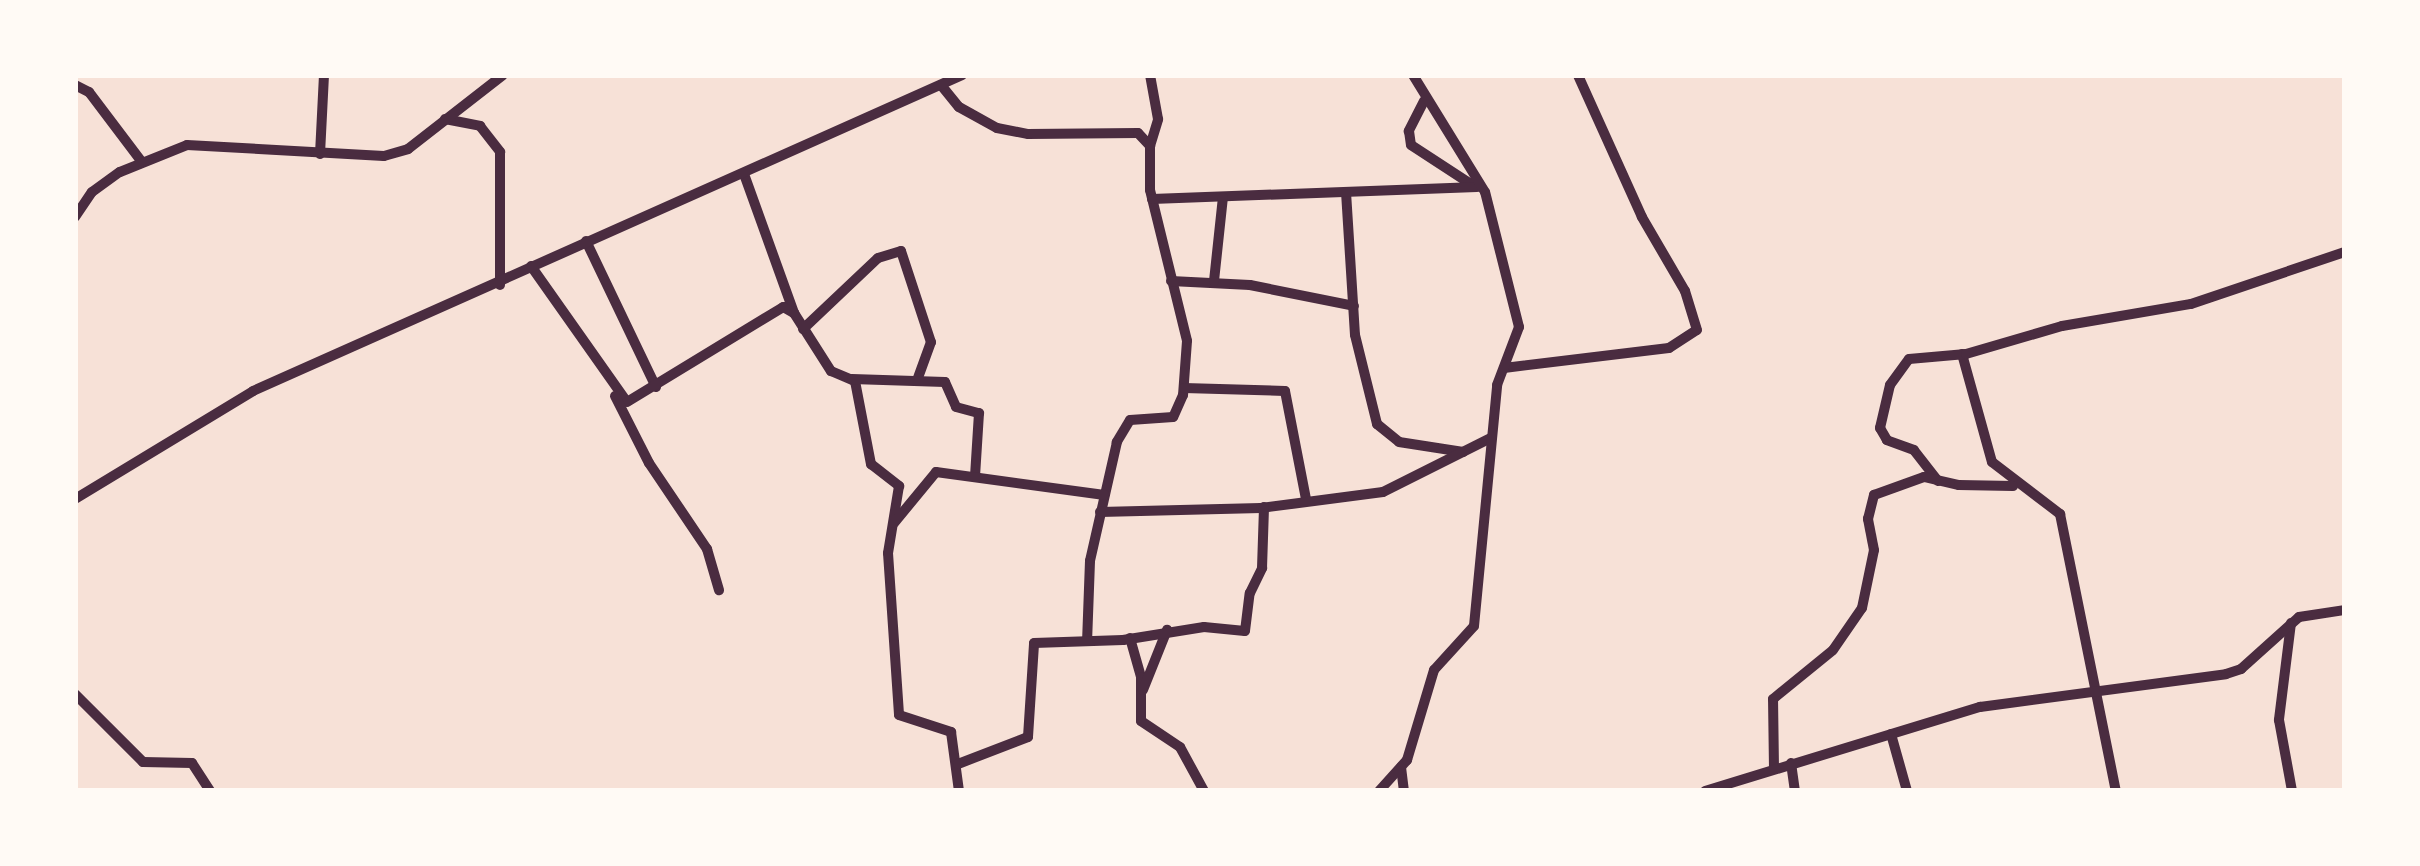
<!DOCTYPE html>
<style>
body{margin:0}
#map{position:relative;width:2420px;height:866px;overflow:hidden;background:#f7e1d7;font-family:"Archivo Narrow",sans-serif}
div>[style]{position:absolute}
.minor>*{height:10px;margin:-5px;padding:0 5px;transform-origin:5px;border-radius:5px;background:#4a2c40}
span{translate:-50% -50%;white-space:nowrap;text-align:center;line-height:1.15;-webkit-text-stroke:9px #fffaf5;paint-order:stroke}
.frame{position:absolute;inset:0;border:78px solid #fffaf5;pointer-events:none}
</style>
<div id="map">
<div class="minor">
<div style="left:75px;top:85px;width:16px;rotate:27deg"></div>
<div style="left:89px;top:92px;width:88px;rotate:52.9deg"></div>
<div style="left:941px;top:85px;width:28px;rotate:51deg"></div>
<div style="left:959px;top:107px;width:43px;rotate:28.9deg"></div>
<div style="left:997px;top:128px;width:32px;rotate:11deg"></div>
<div style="left:1028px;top:134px;width:110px;rotate:-0.5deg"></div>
<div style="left:1138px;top:133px;width:18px;rotate:47deg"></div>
<div style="left:1150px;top:146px;width:44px;rotate:90deg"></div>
<div style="left:1150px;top:190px;width:155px;rotate:76.2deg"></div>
<div style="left:1187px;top:341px;width:54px;rotate:94.2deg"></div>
<div style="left:1183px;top:395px;width:24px;rotate:114deg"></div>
<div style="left:1173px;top:417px;width:43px;rotate:176deg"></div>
<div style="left:1130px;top:420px;width:26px;rotate:121deg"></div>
<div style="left:1117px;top:442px;width:122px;rotate:102.8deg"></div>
<div style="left:1090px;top:561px;width:80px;rotate:92.1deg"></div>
<div style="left:1424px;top:101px;width:34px;rotate:117deg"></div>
<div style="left:1409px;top:131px;width:14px;rotate:82deg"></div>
<div style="left:1411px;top:145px;width:75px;rotate:33.1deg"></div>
<div style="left:445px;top:119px;width:36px;rotate:11deg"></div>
<div style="left:480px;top:126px;width:33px;rotate:52deg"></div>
<div style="left:500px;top:152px;width:133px;rotate:90deg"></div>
<div style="left:1150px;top:146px;width:28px;rotate:-73deg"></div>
<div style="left:1158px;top:119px;width:45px;rotate:-100.3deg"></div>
<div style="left:320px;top:154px;width:79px;rotate:-87.1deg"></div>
<div style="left:744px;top:174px;width:148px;rotate:70.2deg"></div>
<div style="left:1346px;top:192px;width:143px;rotate:86.4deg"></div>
<div style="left:1355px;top:335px;width:92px;rotate:76.1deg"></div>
<div style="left:1377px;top:424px;width:28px;rotate:39deg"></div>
<div style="left:1399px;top:442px;width:65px;rotate:8.9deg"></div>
<div style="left:1152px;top:199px;width:325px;rotate:-2.1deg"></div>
<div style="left:75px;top:217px;width:30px;rotate:-56deg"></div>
<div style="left:92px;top:192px;width:34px;rotate:-36deg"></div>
<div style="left:120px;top:172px;width:72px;rotate:-21.9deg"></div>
<div style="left:187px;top:145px;width:197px;rotate:3.2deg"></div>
<div style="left:384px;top:156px;width:25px;rotate:-16deg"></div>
<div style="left:408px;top:149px;width:120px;rotate:-37.9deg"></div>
<div style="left:586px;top:241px;width:162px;rotate:64.4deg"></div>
<div style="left:531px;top:266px;width:166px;rotate:54.8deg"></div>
<div style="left:627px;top:402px;width:183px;rotate:-31.3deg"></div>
<div style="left:783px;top:307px;width:13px;rotate:29deg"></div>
<div style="left:794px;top:313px;width:69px;rotate:57.5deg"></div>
<div style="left:831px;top:371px;width:26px;rotate:23deg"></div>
<div style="left:855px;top:381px;width:85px;rotate:79.1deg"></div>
<div style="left:871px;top:464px;width:36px;rotate:38deg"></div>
<div style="left:899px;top:486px;width:68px;rotate:99.3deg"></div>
<div style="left:888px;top:553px;width:162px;rotate:86.1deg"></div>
<div style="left:899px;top:715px;width:55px;rotate:18.1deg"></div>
<div style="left:951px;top:732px;width:60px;rotate:82.3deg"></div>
<div style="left:1171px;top:281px;width:79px;rotate:2.9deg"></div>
<div style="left:1250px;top:285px;width:106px;rotate:11.4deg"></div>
<div style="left:1214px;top:281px;width:84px;rotate:-83.9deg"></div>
<div style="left:803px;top:329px;width:103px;rotate:-43.4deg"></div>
<div style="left:878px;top:258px;width:24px;rotate:-17deg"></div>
<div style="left:901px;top:251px;width:96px;rotate:71.8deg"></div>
<div style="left:931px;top:342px;width:38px;rotate:110deg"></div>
<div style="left:1962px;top:354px;width:112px;rotate:74.5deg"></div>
<div style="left:1992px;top:462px;width:86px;rotate:37.4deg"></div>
<div style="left:2060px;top:514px;width:283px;rotate:78.6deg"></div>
<div style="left:1504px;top:368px;width:166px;rotate:-6.9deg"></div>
<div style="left:1669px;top:348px;width:33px;rotate:-33deg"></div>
<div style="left:1697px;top:330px;width:41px;rotate:-107.1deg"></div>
<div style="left:1685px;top:291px;width:86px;rotate:-120.2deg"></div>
<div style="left:1642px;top:217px;width:156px;rotate:-114.3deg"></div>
<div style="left:852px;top:379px;width:93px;rotate:1.8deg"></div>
<div style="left:945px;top:382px;width:27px;rotate:66deg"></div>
<div style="left:956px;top:407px;width:24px;rotate:15deg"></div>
<div style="left:979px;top:413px;width:63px;rotate:93.6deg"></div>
<div style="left:1184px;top:388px;width:101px;rotate:1.7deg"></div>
<div style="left:1285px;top:391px;width:110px;rotate:79deg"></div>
<div style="left:615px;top:396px;width:75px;rotate:63.1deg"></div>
<div style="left:649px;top:463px;width:104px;rotate:56deg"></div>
<div style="left:707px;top:549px;width:43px;rotate:73.7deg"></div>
<div style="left:1938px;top:481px;width:39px;rotate:-128deg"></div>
<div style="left:1914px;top:450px;width:29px;rotate:-160deg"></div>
<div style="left:1887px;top:440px;width:14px;rotate:-120deg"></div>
<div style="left:1880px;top:428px;width:44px;rotate:-76.9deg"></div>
<div style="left:1890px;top:385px;width:32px;rotate:-54deg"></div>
<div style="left:1909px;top:359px;width:57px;rotate:-5deg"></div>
<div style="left:1966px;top:354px;width:100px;rotate:-16.3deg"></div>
<div style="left:2062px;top:326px;width:131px;rotate:-9.7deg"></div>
<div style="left:2191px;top:304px;width:163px;rotate:-18.7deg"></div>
<div style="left:75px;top:499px;width:208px;rotate:-31.2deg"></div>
<div style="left:253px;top:391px;width:776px;rotate:-24.02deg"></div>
<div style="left:1100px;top:512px;width:161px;rotate:-1.4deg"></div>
<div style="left:1261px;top:508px;width:123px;rotate:-7.5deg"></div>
<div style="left:1383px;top:492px;width:121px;rotate:-26.6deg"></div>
<div style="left:894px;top:523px;width:66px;rotate:-50.5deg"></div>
<div style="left:936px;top:472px;width:170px;rotate:7.8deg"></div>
<div style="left:2291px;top:623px;width:98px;rotate:97.1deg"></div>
<div style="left:2279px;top:720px;width:72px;rotate:79.6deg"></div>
<div style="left:1130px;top:638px;width:41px;rotate:74.2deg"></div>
<div style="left:1141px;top:677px;width:44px;rotate:90deg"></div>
<div style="left:1141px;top:721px;width:47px;rotate:33.7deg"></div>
<div style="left:1180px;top:747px;width:50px;rotate:61.4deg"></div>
<div style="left:1143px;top:690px;width:65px;rotate:-68.2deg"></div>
<div style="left:75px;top:694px;width:96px;rotate:45deg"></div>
<div style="left:143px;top:762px;width:49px;rotate:1.2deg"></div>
<div style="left:192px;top:763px;width:33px;rotate:57deg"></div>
<div style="left:1891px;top:734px;width:59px;rotate:74.3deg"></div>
<div style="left:1791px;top:763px;width:28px;rotate:82deg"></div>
<div style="left:958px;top:764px;width:75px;rotate:-21.1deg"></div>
<div style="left:1028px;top:737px;width:94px;rotate:-86.3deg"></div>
<div style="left:1034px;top:643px;width:89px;rotate:-1.9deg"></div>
<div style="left:1123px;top:640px;width:82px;rotate:-9.1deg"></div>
<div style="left:1204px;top:627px;width:41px;rotate:5.6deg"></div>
<div style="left:1245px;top:631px;width:38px;rotate:-83deg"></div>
<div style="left:1250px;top:593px;width:28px;rotate:-64deg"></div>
<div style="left:1262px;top:568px;width:61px;rotate:-88.1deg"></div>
<div style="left:1401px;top:767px;width:24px;rotate:83deg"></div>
<div style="left:1774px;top:769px;width:70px;rotate:-90.8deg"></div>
<div style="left:1773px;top:699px;width:77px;rotate:-39.2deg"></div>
<div style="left:1833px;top:650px;width:51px;rotate:-55.4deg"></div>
<div style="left:1862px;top:608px;width:59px;rotate:-78.3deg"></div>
<div style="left:1874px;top:550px;width:32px;rotate:-101deg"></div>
<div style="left:1868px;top:519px;width:25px;rotate:-76deg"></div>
<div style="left:1874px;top:495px;width:53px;rotate:-19.8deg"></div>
<div style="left:1924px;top:477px;width:36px;rotate:13deg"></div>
<div style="left:1959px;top:485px;width:54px;rotate:1.1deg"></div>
<div style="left:1379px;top:791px;width:42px;rotate:-47.9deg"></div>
<div style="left:1407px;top:760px;width:94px;rotate:-73.3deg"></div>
<div style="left:1434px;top:670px;width:59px;rotate:-47.7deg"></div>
<div style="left:1474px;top:626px;width:242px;rotate:-84.5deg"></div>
<div style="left:1497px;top:385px;width:62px;rotate:-69.2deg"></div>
<div style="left:1519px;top:327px;width:139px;rotate:-104.1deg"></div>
<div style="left:1485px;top:192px;width:137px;rotate:-121.6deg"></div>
<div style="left:1705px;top:791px;width:288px;rotate:-17deg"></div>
<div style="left:1980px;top:707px;width:248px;rotate:-7.6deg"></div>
<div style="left:2226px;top:674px;width:16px;rotate:-18deg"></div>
<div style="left:2241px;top:669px;width:78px;rotate:-41.9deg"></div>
<div style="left:2299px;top:617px;width:47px;rotate:-8.7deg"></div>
</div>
<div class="frame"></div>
</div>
